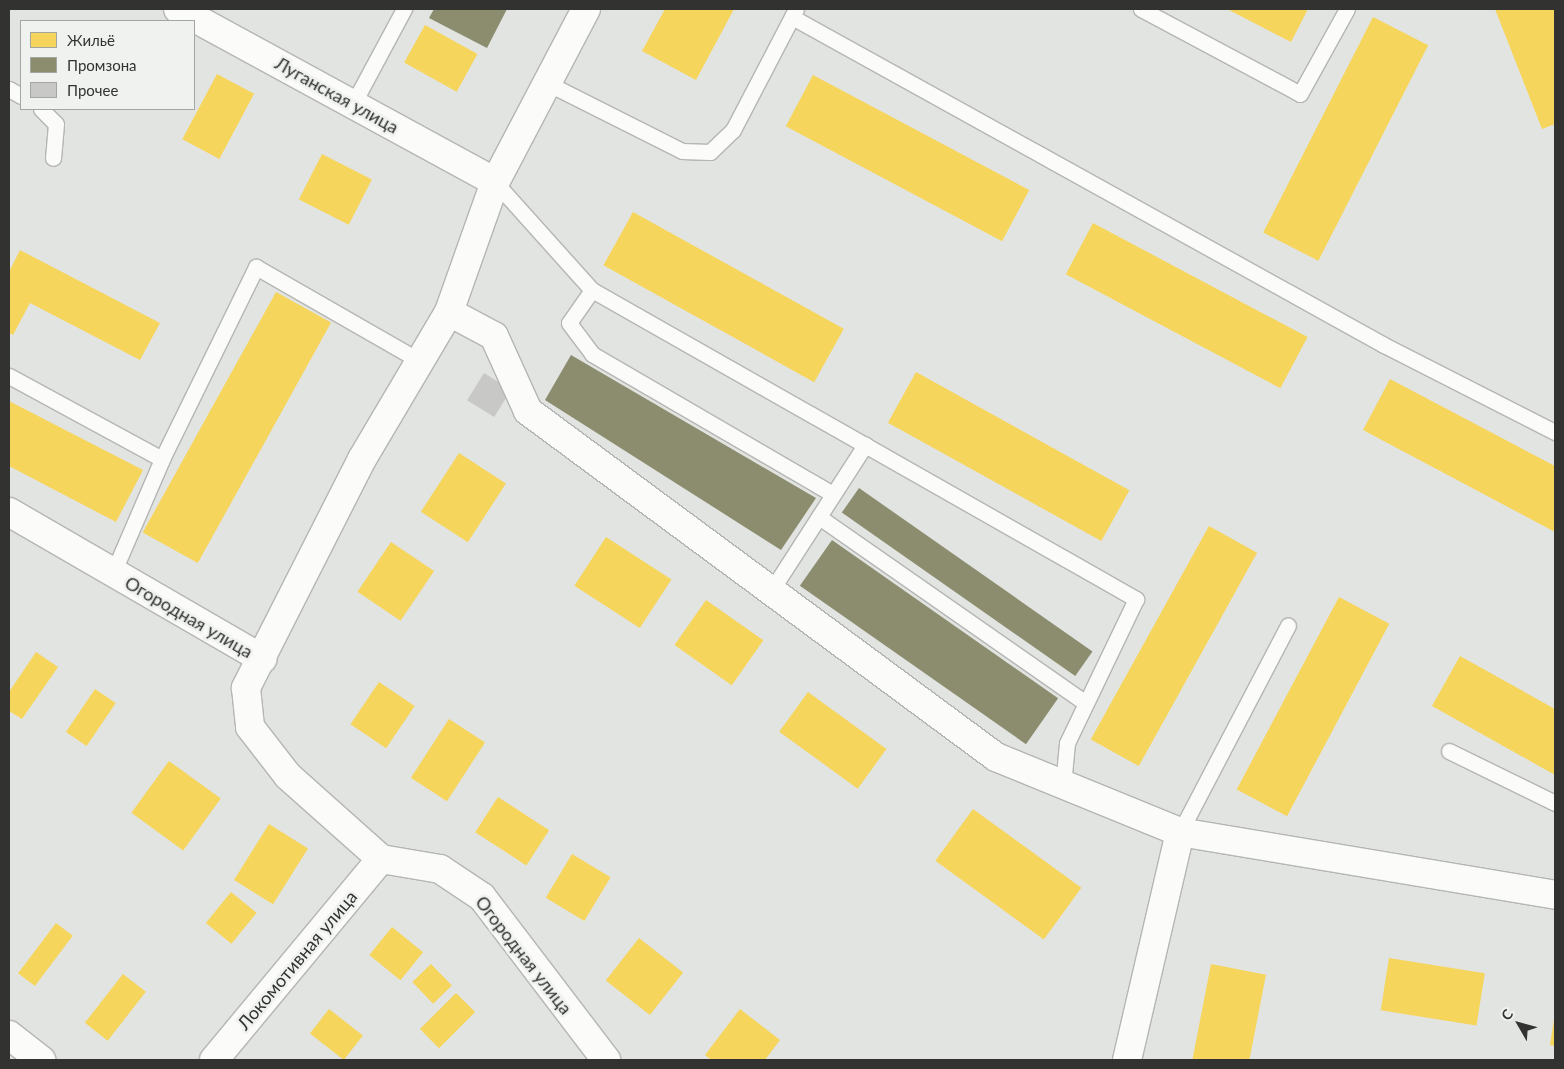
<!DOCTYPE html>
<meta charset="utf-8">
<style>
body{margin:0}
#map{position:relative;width:1564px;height:1069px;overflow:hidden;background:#e2e4e1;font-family:Lato,sans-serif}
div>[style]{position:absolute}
.homes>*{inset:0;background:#f6d55c;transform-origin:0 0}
.industry>*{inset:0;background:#8c8c6e;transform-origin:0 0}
.building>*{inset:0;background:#c8c9c7;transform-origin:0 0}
.roads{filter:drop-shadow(1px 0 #b4b6b3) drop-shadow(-1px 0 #b4b6b3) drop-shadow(0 1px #b4b6b3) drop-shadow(0 -1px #b4b6b3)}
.lane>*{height:15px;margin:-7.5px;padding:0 7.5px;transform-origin:7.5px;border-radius:7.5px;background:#fbfbfa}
.street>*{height:28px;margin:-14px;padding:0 14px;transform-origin:14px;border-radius:14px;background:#fbfbfa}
span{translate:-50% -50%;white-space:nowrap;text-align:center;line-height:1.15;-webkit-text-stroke:5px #eff2ee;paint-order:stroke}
.street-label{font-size:18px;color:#323331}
.frame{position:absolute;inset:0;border:10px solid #323331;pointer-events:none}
.legend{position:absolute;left:20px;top:20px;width:175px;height:90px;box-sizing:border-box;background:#eff2ee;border:1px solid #a3a6a2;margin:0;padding:6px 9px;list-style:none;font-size:15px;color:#323331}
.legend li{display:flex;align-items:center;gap:10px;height:25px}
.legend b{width:25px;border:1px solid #a3a6a2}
.north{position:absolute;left:1494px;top:999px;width:50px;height:50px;-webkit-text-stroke:4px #eff2ee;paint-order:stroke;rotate:308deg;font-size:14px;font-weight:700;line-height:20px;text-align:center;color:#323331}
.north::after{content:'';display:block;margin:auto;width:18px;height:22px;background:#323331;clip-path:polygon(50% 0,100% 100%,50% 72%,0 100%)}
</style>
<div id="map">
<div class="homes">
<div style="clip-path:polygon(665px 9px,734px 9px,696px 80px,642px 51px)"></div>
<div style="clip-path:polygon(1227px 9px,1308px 9px,1291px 42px)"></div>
<div style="clip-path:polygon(1495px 9px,1555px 9px,1555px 124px,1542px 129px)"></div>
<div style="left:1373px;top:17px;width:62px;height:242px;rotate:27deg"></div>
<div style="left:425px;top:25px;width:60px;height:43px;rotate:29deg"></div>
<div style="left:217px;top:74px;width:42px;height:74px;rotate:28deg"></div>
<div style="left:813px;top:75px;width:245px;height:58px;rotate:28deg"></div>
<div style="left:322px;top:154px;width:56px;height:51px;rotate:27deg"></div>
<div style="left:633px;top:212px;width:241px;height:61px;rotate:29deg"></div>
<div style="left:1093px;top:223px;width:243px;height:58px;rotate:28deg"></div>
<div style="clip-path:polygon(20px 250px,160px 323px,140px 360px,30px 303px,13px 335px,9px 333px,9px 272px)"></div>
<div style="left:276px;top:292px;width:63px;height:275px;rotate:29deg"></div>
<div style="left:916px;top:372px;width:244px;height:58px;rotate:29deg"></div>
<div style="clip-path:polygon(1390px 379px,1555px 466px,1555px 532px,1363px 430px)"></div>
<div style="clip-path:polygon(9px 401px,143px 470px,116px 522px,9px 466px)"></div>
<div style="left:459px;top:453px;width:56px;height:70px;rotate:33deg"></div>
<div style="left:1209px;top:526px;width:55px;height:244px;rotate:29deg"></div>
<div style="left:606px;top:537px;width:78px;height:58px;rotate:33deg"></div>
<div style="left:391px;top:542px;width:52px;height:60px;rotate:34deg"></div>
<div style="left:1339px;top:597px;width:57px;height:218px;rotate:28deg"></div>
<div style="left:706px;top:600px;width:70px;height:55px;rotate:35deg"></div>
<div style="clip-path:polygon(36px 652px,58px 667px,22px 719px,9px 711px,9px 692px)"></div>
<div style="clip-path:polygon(1460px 656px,1555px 709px,1555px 775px,1432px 706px)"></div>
<div style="left:379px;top:682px;width:43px;height:51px;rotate:34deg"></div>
<div style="left:95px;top:689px;width:25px;height:52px;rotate:34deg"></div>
<div style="left:808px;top:692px;width:97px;height:49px;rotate:36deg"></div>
<div style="left:449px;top:719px;width:43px;height:70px;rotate:33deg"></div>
<div style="left:169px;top:761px;width:64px;height:64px;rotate:36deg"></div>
<div style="left:498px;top:797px;width:61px;height:42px;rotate:33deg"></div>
<div style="left:973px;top:809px;width:134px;height:64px;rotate:36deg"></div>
<div style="left:269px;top:824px;width:46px;height:66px;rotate:32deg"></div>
<div style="left:572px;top:854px;width:45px;height:51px;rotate:31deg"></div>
<div style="left:231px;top:892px;width:33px;height:40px;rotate:39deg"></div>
<div style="left:56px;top:923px;width:21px;height:63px;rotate:37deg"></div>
<div style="left:392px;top:927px;width:40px;height:36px;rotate:39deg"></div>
<div style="left:639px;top:938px;width:56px;height:54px;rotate:38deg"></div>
<div style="left:1389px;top:958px;width:97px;height:53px;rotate:9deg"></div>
<div style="left:431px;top:964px;width:30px;height:26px;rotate:46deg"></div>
<div style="left:1211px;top:964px;width:56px;height:98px;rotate:11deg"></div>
<div style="left:123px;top:974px;width:29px;height:62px;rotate:38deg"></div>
<div style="left:456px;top:993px;width:27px;height:51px;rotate:45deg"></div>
<div style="left:329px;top:1009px;width:43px;height:31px;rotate:38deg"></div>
<div style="clip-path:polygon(740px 1009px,780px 1040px,765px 1060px,711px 1060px,705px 1055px)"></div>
<div style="clip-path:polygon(1554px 1019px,1555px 1019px,1555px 1046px,1550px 1045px)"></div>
</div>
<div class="industry">
<div style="clip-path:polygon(434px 9px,507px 9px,487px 48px,429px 18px)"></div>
<div style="clip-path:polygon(571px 355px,816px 498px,781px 550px,545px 400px)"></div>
<div style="left:859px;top:488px;width:285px;height:30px;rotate:35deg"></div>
<div style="left:832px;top:540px;width:276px;height:56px;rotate:35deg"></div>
</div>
<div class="building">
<div style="left:484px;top:373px;width:32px;height:32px;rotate:32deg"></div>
</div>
<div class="roads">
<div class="lane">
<div style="left:1141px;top:9px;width:180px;rotate:28.1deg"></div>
<div style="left:1300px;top:94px;width:97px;rotate:-61.1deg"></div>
<div style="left:792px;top:17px;width:677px;rotate:28.99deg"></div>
<div style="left:1384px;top:345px;width:192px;rotate:27deg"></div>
<div style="left:547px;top:83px;width:151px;rotate:26.7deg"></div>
<div style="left:682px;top:151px;width:28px;rotate:2deg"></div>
<div style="left:710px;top:152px;width:32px;rotate:-44deg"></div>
<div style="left:733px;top:130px;width:136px;rotate:-62.5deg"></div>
<div style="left:9px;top:89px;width:14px;rotate:30deg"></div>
<div style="left:353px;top:104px;width:108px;rotate:-61.8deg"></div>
<div style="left:41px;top:109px;width:21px;rotate:45deg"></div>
<div style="left:56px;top:124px;width:34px;rotate:95deg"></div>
<div style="left:495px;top:182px;width:145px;rotate:48.1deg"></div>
<div style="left:592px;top:290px;width:626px;rotate:29.6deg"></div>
<div style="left:1136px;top:599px;width:160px;rotate:115.6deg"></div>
<div style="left:1067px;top:743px;width:42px;rotate:95.4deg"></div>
<div style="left:592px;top:290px;width:40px;rotate:124.9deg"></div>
<div style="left:569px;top:323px;width:39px;rotate:53deg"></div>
<div style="left:592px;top:354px;width:279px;rotate:30.2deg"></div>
<div style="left:9px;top:376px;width:174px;rotate:28.5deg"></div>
<div style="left:162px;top:459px;width:214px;rotate:-63.9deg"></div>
<div style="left:256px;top:267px;width:189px;rotate:29.8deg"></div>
<div style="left:819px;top:517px;width:325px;rotate:34.9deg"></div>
<div style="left:113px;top:573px;width:124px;rotate:-66.7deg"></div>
<div style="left:771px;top:591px;width:174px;rotate:-57.2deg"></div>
<div style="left:1449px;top:751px;width:118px;rotate:26.1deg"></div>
<div style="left:1180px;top:832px;width:233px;rotate:-62.4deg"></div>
</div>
<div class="street">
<div style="left:178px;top:9px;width:361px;rotate:28.6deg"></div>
<div style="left:586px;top:9px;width:195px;rotate:117.7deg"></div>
<div style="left:495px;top:182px;width:138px;rotate:109.5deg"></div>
<div style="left:449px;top:312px;width:171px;rotate:120.6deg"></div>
<div style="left:362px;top:459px;width:257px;rotate:116.9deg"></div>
<div style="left:246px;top:688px;width:39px;rotate:84deg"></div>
<div style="left:250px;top:727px;width:62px;rotate:52.2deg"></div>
<div style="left:288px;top:776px;width:125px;rotate:41.7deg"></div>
<div style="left:381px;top:859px;width:60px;rotate:9.6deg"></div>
<div style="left:440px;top:869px;width:50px;rotate:33.7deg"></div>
<div style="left:482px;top:897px;width:205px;rotate:52.7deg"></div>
<div style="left:449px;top:312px;width:51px;rotate:28.1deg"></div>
<div style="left:494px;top:336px;width:82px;rotate:65.6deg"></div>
<div style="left:528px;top:411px;width:582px;rotate:36.48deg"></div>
<div style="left:996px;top:757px;width:199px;rotate:22.2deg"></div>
<div style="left:1180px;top:832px;width:380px;rotate:9.5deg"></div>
<div style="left:9px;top:512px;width:293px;rotate:30.1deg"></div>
<div style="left:9px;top:1035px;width:41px;rotate:38deg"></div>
<div style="left:214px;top:1060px;width:261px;rotate:-50.3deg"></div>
<div style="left:1127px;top:1060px;width:234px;rotate:-76.9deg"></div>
</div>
</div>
<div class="street-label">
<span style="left:337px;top:95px;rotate:29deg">Луганская улица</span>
<span style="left:189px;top:617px;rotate:30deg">Огородная улица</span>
<span style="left:524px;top:955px;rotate:52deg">Огородная улица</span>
<span style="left:297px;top:960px;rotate:-50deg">Локомотивная улица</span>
</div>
<div class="frame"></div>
<ul class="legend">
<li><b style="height:14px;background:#f6d55c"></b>Жильё</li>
<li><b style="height:14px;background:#8c8c6e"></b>Промзона</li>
<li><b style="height:14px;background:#c8c9c7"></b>Прочее</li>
</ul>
<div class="north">С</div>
</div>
